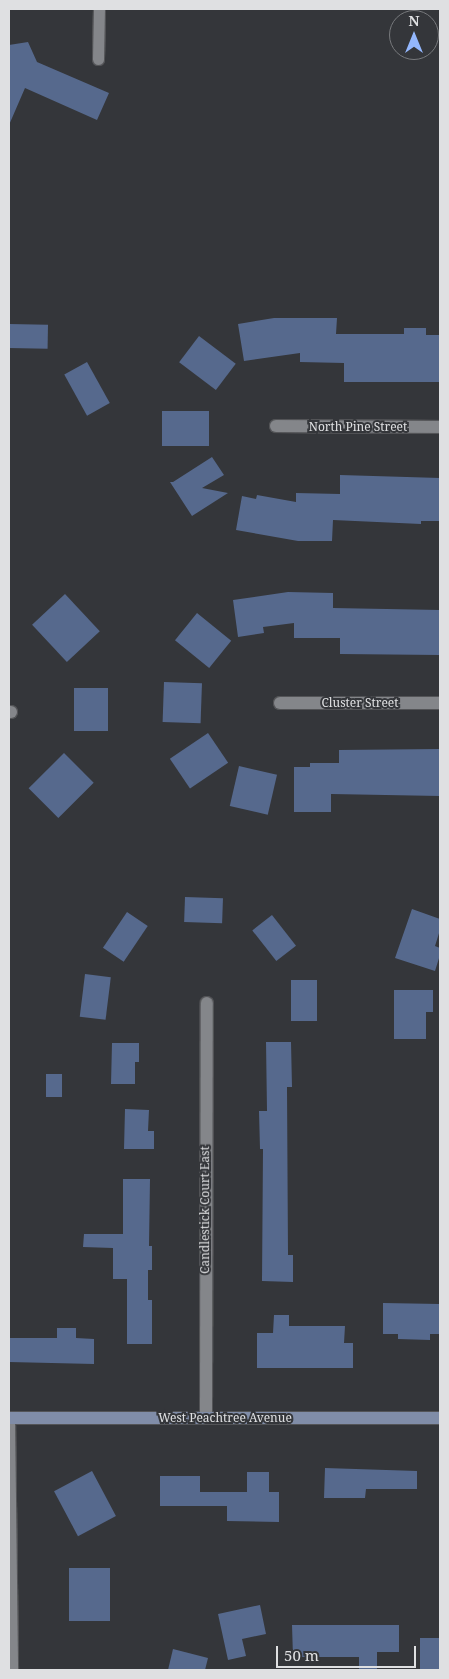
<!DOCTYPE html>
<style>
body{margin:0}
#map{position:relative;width:449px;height:1679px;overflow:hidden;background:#34363a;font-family:"Noto Serif",serif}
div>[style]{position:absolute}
.building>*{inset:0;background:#56698d;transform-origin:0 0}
.roads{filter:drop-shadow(1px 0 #535457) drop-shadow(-1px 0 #535457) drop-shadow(0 1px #535457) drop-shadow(0 -1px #535457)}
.lane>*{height:11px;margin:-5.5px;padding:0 5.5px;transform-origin:5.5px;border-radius:5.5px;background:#84868a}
.street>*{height:12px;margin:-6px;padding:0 6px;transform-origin:6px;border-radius:6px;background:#84868a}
.secondary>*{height:12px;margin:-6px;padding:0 6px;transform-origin:6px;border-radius:6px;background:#808da8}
span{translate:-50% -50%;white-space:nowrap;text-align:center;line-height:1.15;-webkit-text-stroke:4px #34363a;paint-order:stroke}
.street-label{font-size:12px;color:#dfe0e2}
.frame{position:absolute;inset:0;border:10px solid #dfe0e2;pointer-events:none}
.north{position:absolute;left:389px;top:10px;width:50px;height:50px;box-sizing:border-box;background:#34363a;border:1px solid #787a7d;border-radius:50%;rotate:0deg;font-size:14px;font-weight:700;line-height:20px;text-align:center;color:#dfe0e2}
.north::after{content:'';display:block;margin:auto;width:18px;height:22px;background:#93b7fd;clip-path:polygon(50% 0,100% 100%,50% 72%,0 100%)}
.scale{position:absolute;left:276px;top:1646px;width:140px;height:22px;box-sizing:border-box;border:2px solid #dfe0e2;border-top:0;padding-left:6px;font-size:15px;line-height:18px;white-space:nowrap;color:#dfe0e2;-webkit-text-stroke:4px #34363a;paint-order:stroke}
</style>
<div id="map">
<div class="building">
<div style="clip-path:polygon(28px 42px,37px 62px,109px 93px,97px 120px,25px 88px,9px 125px,9px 45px)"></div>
<div style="clip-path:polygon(274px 318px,337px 318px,336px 334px,404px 334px,404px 328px,426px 328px,426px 335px,440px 335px,440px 382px,344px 382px,344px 363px,300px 362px,300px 353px,244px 361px,238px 324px)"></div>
<div style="left:9px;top:324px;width:39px;height:24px;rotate:1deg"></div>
<div style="left:199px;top:336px;width:46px;height:33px;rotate:37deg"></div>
<div style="left:87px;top:362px;width:47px;height:26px;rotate:61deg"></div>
<div style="left:209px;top:411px;width:35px;height:47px;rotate:90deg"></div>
<div style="clip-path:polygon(212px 457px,224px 475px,202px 488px,228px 493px,192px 516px,170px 482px,173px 482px)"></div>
<div style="clip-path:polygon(340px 475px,440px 478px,440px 521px,421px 521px,421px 524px,333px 520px,332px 541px,298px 541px,236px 530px,242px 496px,256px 499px,257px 495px,296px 502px,296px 493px,340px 494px)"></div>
<div style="clip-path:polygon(288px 592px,333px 593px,333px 608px,440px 610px,440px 655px,340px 654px,340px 638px,294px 638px,294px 623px,263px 627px,264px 633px,238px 637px,233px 600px)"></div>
<div style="left:65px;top:594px;width:51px;height:45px;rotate:47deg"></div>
<div style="left:197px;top:613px;width:44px;height:35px;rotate:39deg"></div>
<div style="left:164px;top:682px;width:38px;height:40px;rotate:2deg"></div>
<div style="left:74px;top:688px;width:34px;height:43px"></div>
<div style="left:208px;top:733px;width:36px;height:46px;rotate:56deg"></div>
<div style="clip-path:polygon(440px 749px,440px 796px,331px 794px,331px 812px,294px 812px,294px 767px,310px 767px,310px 763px,339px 763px,339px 750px)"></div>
<div style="left:64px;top:753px;width:42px;height:50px;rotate:45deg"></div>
<div style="left:239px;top:766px;width:39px;height:41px;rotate:13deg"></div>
<div style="left:185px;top:897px;width:38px;height:25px;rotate:2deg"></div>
<div style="clip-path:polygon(412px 909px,440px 919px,440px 930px,435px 946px,440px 948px,440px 955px,435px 971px,395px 958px)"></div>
<div style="left:127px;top:912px;width:25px;height:43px;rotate:34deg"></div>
<div style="left:272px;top:915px;width:39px;height:25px;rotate:52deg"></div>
<div style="left:85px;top:974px;width:26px;height:43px;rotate:7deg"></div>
<div style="left:291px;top:980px;width:26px;height:41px"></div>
<div style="clip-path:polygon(394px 990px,433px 990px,433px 1012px,426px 1012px,426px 1039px,394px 1039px)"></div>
<div style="clip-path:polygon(266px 1042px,291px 1042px,292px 1087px,287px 1087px,288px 1255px,293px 1255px,293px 1282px,262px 1281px,263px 1149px,260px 1149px,259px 1111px,267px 1111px)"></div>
<div style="clip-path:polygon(112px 1043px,139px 1043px,139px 1062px,135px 1062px,135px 1084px,111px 1084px)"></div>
<div style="left:46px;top:1074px;width:16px;height:23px"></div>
<div style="clip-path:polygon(125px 1109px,149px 1110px,148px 1131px,154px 1131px,154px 1149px,124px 1149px)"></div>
<div style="clip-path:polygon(123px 1179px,150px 1179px,149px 1246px,152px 1246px,152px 1270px,148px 1270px,148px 1300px,152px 1300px,152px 1344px,127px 1344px,127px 1279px,113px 1279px,113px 1248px,83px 1247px,84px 1234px,123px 1234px)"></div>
<div style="clip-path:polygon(383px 1303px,440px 1304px,440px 1334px,430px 1334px,430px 1340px,398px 1339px,398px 1334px,383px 1334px)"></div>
<div style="clip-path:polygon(274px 1315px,289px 1315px,289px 1326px,345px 1326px,344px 1343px,353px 1343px,353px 1368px,257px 1368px,257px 1333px,273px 1333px)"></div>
<div style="clip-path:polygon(57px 1328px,76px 1328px,76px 1338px,94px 1339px,94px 1364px,9px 1362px,9px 1338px,57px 1338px)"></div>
<div style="clip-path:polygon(325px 1468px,417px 1471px,417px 1489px,366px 1489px,365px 1498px,324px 1498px)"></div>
<div style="left:92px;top:1471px;width:51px;height:43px;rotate:62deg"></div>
<div style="clip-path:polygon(247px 1472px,269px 1472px,269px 1492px,279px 1492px,279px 1522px,227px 1521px,227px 1506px,160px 1506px,160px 1476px,200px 1476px,200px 1492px,247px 1492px)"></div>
<div style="left:69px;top:1568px;width:41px;height:53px"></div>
<div style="clip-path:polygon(260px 1605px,266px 1634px,242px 1639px,246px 1656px,228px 1660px,218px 1614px)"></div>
<div style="clip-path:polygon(292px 1625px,399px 1625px,399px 1652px,377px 1652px,377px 1669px,359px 1669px,359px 1657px,293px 1657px)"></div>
<div style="left:420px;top:1638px;width:20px;height:32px"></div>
<div style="clip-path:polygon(173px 1649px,208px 1658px,205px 1670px,168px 1670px)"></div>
</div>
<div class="roads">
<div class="lane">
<div style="left:98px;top:59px;width:50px;rotate:-88.9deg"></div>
</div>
<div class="street">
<div style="left:276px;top:426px;width:164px;rotate:0.3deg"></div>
<div style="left:280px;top:703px;width:160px"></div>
<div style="left:9px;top:712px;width:2px"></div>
<div style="left:9px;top:1418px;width:252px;rotate:89.3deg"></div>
<div style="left:206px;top:1418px;width:415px;rotate:-89.9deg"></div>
</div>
<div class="secondary">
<div style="left:9px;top:1418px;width:431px"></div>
</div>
</div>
<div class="street-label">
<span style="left:358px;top:427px">North Pine Street</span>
<span style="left:360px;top:703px">Cluster Street</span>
<span style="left:205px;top:1210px;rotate:-90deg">Candlestick Court East</span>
<span style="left:225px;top:1418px">West Peachtree Avenue</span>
</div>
<div class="frame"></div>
<div class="north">N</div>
<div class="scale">50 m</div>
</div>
